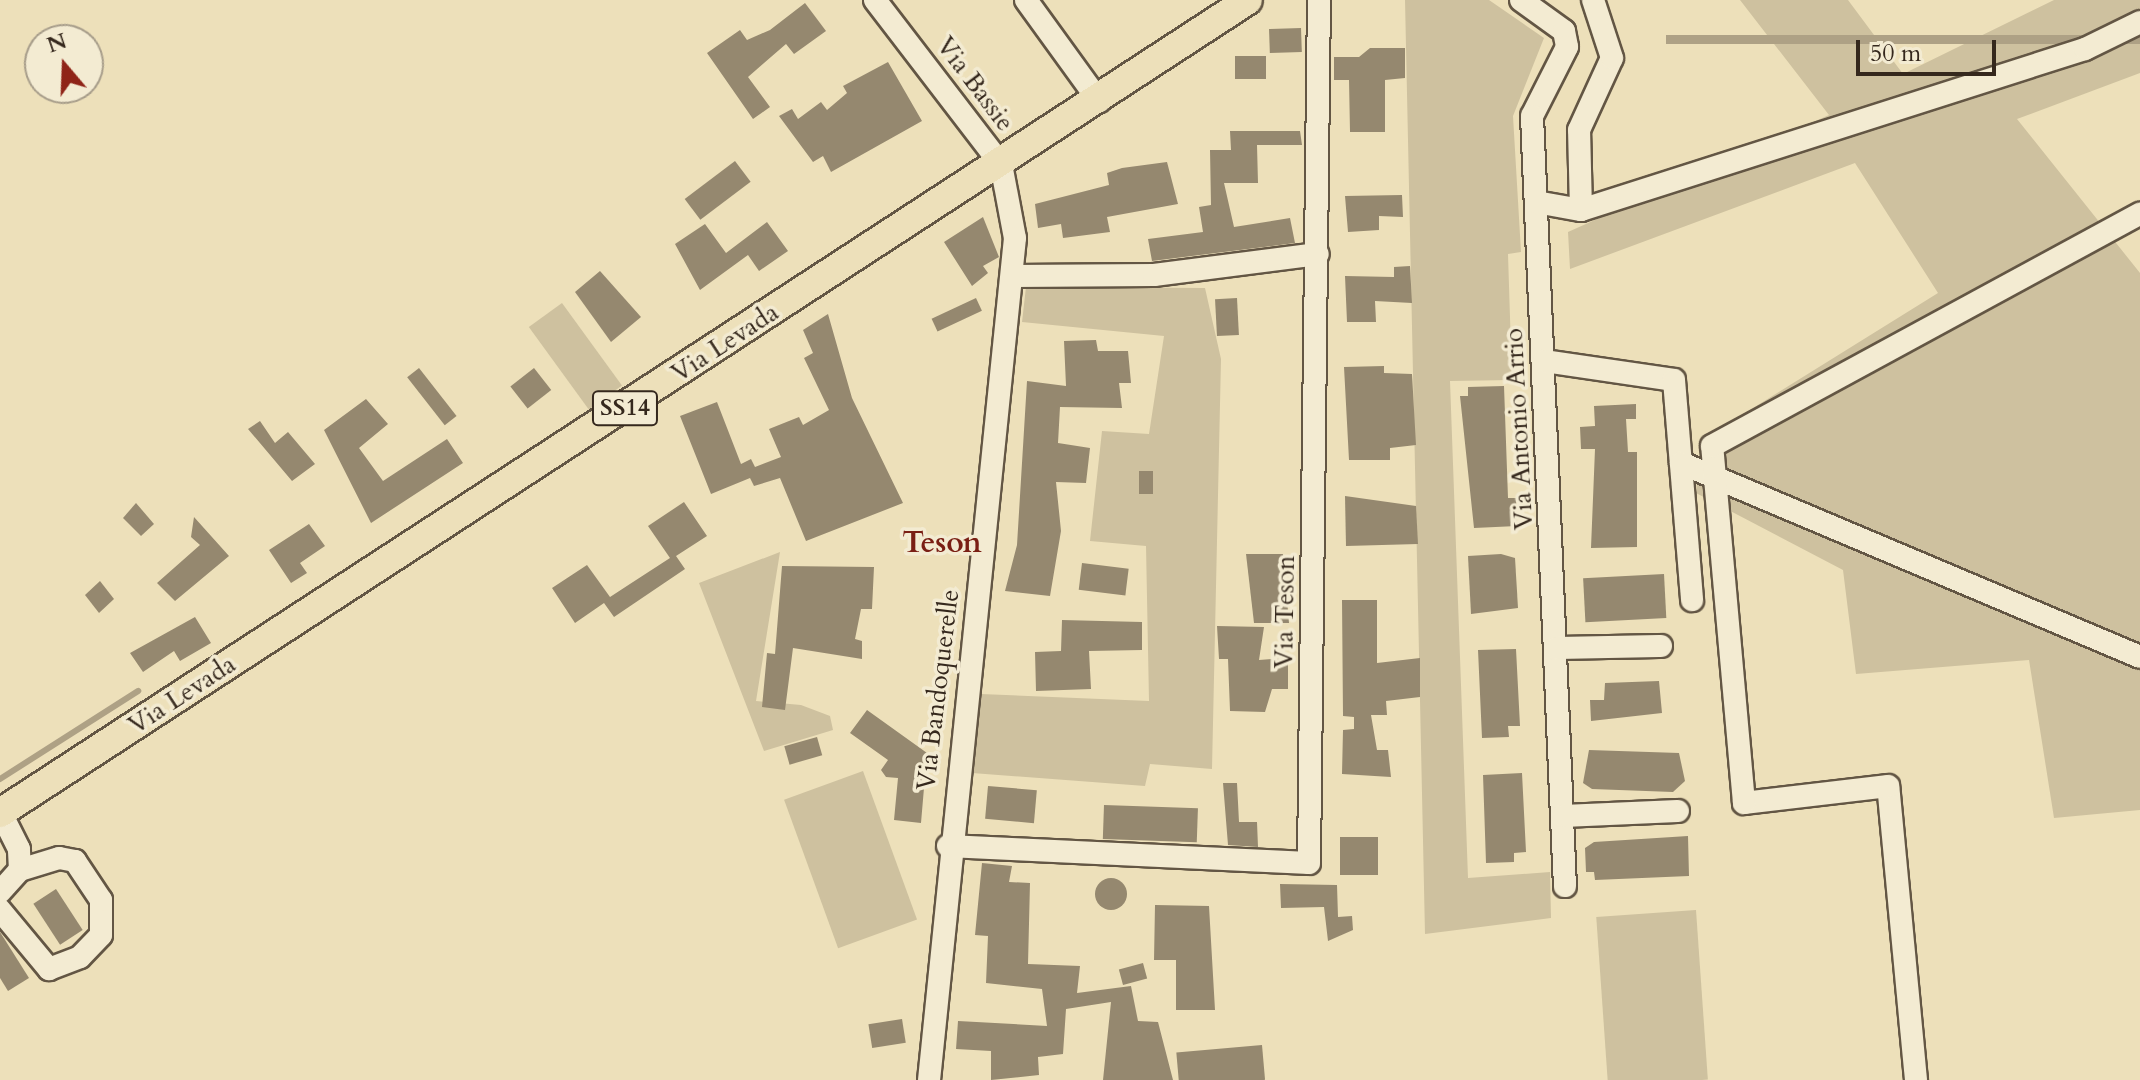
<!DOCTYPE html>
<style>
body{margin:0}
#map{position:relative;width:2140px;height:1080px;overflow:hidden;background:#ede0ba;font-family:Cardo,serif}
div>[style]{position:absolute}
.green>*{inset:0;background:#cec19f;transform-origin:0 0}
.water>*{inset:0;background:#aea185;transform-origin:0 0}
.stream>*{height:6px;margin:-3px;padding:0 3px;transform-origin:3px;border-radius:3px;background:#aea185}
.building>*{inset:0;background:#95886f;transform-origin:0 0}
.round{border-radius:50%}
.roads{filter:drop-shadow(2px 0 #635644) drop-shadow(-2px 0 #635644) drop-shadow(0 2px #635644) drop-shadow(0 -2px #635644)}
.minor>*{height:22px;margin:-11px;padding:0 11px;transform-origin:11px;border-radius:11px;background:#f3ebd2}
.major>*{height:28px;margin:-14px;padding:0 14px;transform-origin:14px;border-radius:14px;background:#ede0ba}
span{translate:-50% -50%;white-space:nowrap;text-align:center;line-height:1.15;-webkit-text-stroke:7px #f3ebd2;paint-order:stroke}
.shield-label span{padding:2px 6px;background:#f3ebd2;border:2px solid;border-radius:6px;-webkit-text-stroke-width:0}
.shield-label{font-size:24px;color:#35281d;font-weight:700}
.street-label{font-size:26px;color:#35281d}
.quarter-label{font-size:30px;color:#7a1f14;font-weight:700}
.north{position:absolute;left:24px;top:24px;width:80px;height:80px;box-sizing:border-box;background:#f3ebd2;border:2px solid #a79d8a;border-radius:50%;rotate:341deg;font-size:22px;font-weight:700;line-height:32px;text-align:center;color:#35281d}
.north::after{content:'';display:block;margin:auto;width:28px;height:36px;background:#8f2418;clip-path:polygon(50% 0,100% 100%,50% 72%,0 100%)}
.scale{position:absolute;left:1856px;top:40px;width:140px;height:36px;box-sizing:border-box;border:4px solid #35281d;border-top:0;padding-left:10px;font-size:24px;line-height:28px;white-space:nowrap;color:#35281d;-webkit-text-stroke:6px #f3ebd2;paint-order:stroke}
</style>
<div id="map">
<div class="green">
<div style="clip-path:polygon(1405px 0,1489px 0,1544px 38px,1513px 116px,1521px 252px,1508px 254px,1512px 380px,1450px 381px,1468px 878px,1550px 872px,1551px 918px,1425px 934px)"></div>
<div style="clip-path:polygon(1740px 0,1848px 0,1903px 74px,2054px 0,2140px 0,2140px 73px,2017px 119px,2140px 273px,2140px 810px,2054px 818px,2029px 660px,1856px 674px,1843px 570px,1696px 493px,1700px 441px,1938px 293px,1855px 163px,1570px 269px,1568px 232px,1829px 115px)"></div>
<div style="clip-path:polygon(1026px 287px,1205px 288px,1221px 359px,1212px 769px,1150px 764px,1145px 786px,972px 773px,981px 694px,1149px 701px,1146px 546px,1090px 541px,1102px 431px,1149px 434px,1164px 336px,1022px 322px)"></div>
<div style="left:562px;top:303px;width:102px;height:41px;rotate:54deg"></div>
<div style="clip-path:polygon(780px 552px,756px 701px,801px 705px,830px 716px,833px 730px,764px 751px,699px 583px)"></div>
<div style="left:863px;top:771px;width:158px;height:84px;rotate:70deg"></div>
<div style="left:1696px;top:910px;width:170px;height:100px;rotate:86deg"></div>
</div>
<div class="water">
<div style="left:2140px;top:35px;width:9px;height:474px;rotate:90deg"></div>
</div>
<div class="stream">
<div style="left:0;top:779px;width:164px;rotate:-32.5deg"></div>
</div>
<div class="building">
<div style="clip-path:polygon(805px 3px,826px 31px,794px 54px,786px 44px,748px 77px,770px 107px,753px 119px,707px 53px,740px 30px,747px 40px,770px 30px)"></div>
<div style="left:1301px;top:28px;width:24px;height:32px;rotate:88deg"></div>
<div style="clip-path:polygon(1370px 48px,1405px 48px,1405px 78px,1385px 80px,1385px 132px,1350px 132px,1349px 80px,1334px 80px,1334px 57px,1359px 57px)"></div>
<div style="left:1235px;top:56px;width:31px;height:23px"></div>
<div style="clip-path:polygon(888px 62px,922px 121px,831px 172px,823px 156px,813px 162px,779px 116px,792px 109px,798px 119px,821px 102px,827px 110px,847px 93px,843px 86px)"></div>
<div style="clip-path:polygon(1230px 131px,1300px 131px,1302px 145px,1257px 145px,1258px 183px,1224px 183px,1234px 227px,1290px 218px,1295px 243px,1152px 261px,1148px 239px,1203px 232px,1199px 207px,1211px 205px,1210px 150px,1231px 150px)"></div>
<div style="left:735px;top:161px;width:26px;height:63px;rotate:53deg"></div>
<div style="clip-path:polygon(1167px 162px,1178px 204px,1107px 217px,1110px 232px,1063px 238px,1061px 224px,1038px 228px,1035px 204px,1109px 185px,1107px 173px,1122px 168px)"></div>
<div style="clip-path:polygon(1402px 195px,1403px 217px,1379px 216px,1379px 230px,1348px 232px,1345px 196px)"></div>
<div style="clip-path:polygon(983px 217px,999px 257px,983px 266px,988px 273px,972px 286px,944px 242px)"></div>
<div style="clip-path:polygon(767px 222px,788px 251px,759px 271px,748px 255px,700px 290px,675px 244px,705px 224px,726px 253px)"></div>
<div style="clip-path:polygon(1410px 266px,1412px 303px,1375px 301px,1376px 322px,1347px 322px,1345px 276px,1394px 277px,1394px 267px)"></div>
<div style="clip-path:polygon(600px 271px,641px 317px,611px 342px,575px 292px)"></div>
<div style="left:976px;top:298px;width:14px;height:49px;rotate:65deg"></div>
<div style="left:1237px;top:298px;width:37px;height:22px;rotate:87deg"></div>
<div style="clip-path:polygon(828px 314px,852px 398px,903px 503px,806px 541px,780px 478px,754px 486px,750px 478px,711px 494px,680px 416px,717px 402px,741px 464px,751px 459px,755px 467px,781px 457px,769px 429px,799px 417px,803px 425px,829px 410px,804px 358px,813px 353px,803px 330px)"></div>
<div style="clip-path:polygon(1096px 340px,1098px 351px,1128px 351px,1131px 383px,1119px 383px,1122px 408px,1060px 407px,1058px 443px,1090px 448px,1086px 483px,1056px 482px,1061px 531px,1050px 596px,1005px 591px,1017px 545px,1027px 381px,1066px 386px,1064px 341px)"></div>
<div style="clip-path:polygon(1384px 366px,1384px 373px,1412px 374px,1416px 445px,1390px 448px,1390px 460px,1349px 460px,1344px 367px)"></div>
<div style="left:419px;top:368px;width:61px;height:15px;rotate:52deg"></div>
<div style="left:534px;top:368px;width:28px;height:30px;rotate:52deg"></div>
<div style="clip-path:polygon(1504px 386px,1508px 498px,1516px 498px,1517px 526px,1474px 528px,1460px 396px,1468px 396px,1468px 387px)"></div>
<div style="clip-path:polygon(366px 399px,388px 424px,359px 448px,383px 481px,447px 439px,463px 463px,371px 523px,324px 430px)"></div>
<div style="clip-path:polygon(1636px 404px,1636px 419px,1626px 419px,1628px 452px,1637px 452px,1637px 547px,1591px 548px,1595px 449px,1581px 449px,1580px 427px,1595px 426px,1594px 406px)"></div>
<div style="clip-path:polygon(260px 421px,275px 443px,288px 432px,315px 464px,292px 481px,248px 429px)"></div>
<div style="left:1139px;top:471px;width:14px;height:23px"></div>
<div style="clip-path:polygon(1345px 496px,1416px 506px,1418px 544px,1346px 546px)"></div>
<div style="clip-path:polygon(684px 502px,707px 536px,676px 556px,685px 569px,614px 617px,604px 603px,575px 623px,552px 588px,587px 565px,610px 597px,633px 582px,670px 558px,648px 526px)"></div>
<div style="clip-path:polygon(136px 503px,154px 524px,141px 536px,123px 518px)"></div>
<div style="clip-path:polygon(194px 517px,229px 556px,175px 601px,157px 583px,200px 545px,191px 537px)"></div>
<div style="clip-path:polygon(309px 524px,325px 546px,300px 563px,307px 573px,291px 583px,269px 550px)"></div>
<div style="clip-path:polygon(1246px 554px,1283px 554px,1289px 623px,1254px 623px)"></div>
<div style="clip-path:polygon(1501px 554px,1515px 558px,1518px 608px,1471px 614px,1468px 556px)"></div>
<div style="left:1082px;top:563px;width:47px;height:27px;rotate:7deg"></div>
<div style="clip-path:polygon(782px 566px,874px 567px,872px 609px,861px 609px,855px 639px,862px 641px,862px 659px,793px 648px,785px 710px,762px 707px,767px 653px,775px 654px)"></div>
<div style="left:1664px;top:574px;width:44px;height:81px;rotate:87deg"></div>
<div style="clip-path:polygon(100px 581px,114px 599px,99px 613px,85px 595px)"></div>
<div style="clip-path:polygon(1342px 600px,1377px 600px,1377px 663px,1420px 658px,1420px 697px,1386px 701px,1387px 715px,1371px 715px,1377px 750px,1388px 750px,1391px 777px,1342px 774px,1343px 730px,1354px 729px,1354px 717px,1343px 716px)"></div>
<div style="clip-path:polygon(195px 617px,211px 643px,180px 661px,174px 651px,143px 672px,130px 653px)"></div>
<div style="clip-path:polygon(1062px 620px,1142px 622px,1142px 650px,1089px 651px,1091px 689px,1036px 691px,1035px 652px,1061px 651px)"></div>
<div style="clip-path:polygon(1217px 626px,1264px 627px,1259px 660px,1288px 658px,1288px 689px,1272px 689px,1265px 712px,1230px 711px,1228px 659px,1219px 659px)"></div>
<div style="clip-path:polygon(1516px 649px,1520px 726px,1508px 726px,1509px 737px,1482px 738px,1478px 650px)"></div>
<div style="clip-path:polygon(1659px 681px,1662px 713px,1591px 721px,1590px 700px,1604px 700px,1605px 683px)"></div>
<div style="clip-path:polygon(867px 710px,927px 753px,921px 823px,894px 820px,898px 778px,886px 777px,881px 770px,888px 760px,850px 733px)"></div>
<div style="left:817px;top:737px;width:19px;height:34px;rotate:74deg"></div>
<div style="clip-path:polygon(1589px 750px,1679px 753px,1685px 781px,1673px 792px,1592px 789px,1583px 783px)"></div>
<div style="clip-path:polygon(1522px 773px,1526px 852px,1514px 853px,1514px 862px,1486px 863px,1483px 775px)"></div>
<div style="clip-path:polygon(1223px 783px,1237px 783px,1239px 822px,1257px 822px,1258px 847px,1228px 845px)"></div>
<div style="left:988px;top:786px;width:49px;height:33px;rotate:5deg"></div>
<div style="left:1104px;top:805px;width:94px;height:34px;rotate:2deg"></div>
<div style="clip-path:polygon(1688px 836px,1689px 876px,1595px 880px,1594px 872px,1586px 872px,1585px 848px,1594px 842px)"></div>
<div style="left:1340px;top:837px;width:38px;height:38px"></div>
<div style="clip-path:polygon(982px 863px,1012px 866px,1009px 882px,1030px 883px,1028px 964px,1080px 966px,1077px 993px,1131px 986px,1138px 1021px,1158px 1022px,1173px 1080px,1103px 1080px,1111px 1002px,1066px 1009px,1063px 1054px,1038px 1057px,1039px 1075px,991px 1080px,991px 1051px,956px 1049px,958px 1021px,1047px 1026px,1042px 989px,986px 983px,988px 936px,975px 935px)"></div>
<div class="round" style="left:1095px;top:878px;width:32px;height:32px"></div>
<div style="clip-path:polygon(1280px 884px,1337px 885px,1338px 917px,1352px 916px,1353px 930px,1328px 941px,1324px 907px,1281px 908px)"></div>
<div style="left:56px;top:889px;width:49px;height:27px;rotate:57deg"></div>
<div style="clip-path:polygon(1155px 905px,1209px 906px,1215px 1010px,1176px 1010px,1176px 960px,1154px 960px)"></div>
<div style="clip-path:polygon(0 932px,29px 978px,8px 991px,0 978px)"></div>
<div style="left:1143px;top:963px;width:16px;height:25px;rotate:75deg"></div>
<div style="left:902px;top:1019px;width:24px;height:34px;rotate:81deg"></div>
<div style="left:1262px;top:1045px;width:35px;height:86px;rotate:85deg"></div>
</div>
<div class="roads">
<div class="minor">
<div style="left:875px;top:0;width:207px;rotate:52.5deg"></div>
<div style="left:1001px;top:164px;width:75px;rotate:79.3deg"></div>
<div style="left:1015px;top:238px;width:846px;rotate:95.83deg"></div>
<div style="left:1026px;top:0;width:125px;rotate:54.1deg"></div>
<div style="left:1521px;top:0;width:53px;rotate:35.8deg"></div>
<div style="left:1564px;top:31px;width:16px;rotate:79deg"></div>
<div style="left:1567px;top:47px;width:77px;rotate:116.9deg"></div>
<div style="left:1532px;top:116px;width:771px;rotate:87.55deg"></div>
<div style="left:1536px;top:202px;width:46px;rotate:10.1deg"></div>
<div style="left:1581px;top:210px;width:529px;rotate:-17.72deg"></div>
<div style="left:2085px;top:49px;width:61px;rotate:-26.1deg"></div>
<div style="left:1581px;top:210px;width:80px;rotate:-91.4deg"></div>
<div style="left:1579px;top:130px;width:79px;rotate:-65.4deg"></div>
<div style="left:1612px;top:58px;width:61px;rotate:-108.1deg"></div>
<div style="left:1014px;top:276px;width:140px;rotate:-0.4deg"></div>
<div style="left:1154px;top:275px;width:165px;rotate:-7.3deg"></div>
<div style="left:1544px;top:361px;width:131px;rotate:8.3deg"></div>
<div style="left:1674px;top:380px;width:221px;rotate:85.3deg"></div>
<div style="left:1681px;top:463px;width:498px;rotate:22.9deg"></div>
<div style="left:1556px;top:648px;width:105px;rotate:-1.1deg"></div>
<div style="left:1563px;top:816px;width:115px;rotate:-2.5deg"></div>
<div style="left:948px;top:846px;width:361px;rotate:2.7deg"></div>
<div style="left:1309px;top:863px;width:863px;rotate:-89.34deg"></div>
<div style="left:0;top:892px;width:30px;rotate:-48deg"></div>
<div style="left:20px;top:870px;width:21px;rotate:-93deg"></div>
<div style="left:19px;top:849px;width:40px;rotate:-116.6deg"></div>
<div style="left:0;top:910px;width:77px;rotate:50.3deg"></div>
<div style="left:49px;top:969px;width:33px;rotate:-21deg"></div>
<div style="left:80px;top:957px;width:30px;rotate:-46deg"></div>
<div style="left:101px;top:935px;width:35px;rotate:-90deg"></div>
<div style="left:101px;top:900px;width:47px;rotate:-123.7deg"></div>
<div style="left:75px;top:861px;width:16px;rotate:-169deg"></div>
<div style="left:59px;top:858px;width:41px;rotate:162.9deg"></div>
<div style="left:1916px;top:1080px;width:295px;rotate:-95.4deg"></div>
<div style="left:1888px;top:786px;width:145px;rotate:173.3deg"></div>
<div style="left:1744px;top:803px;width:358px;rotate:-95.1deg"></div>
<div style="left:1712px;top:446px;width:487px;rotate:-28.5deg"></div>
</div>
<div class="major">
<div style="left:0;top:813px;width:1489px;rotate:-33.08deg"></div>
</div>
</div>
<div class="shield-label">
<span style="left:625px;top:408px">SS14</span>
</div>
<div class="street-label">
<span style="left:975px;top:84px;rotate:53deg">Via Bassie</span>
<span style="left:725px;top:343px;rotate:-33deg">Via Levada</span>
<span style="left:1519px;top:429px;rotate:-93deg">Via Antonio Arrio</span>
<span style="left:1285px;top:612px;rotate:-89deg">Via Teson</span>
<span style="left:938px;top:690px;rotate:-83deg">Via Bandoquerelle</span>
<span style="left:182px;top:695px;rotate:-33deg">Via Levada</span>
</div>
<div class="quarter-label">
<span style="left:942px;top:543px">Teson</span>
</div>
<div class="north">N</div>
<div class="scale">50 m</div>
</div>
